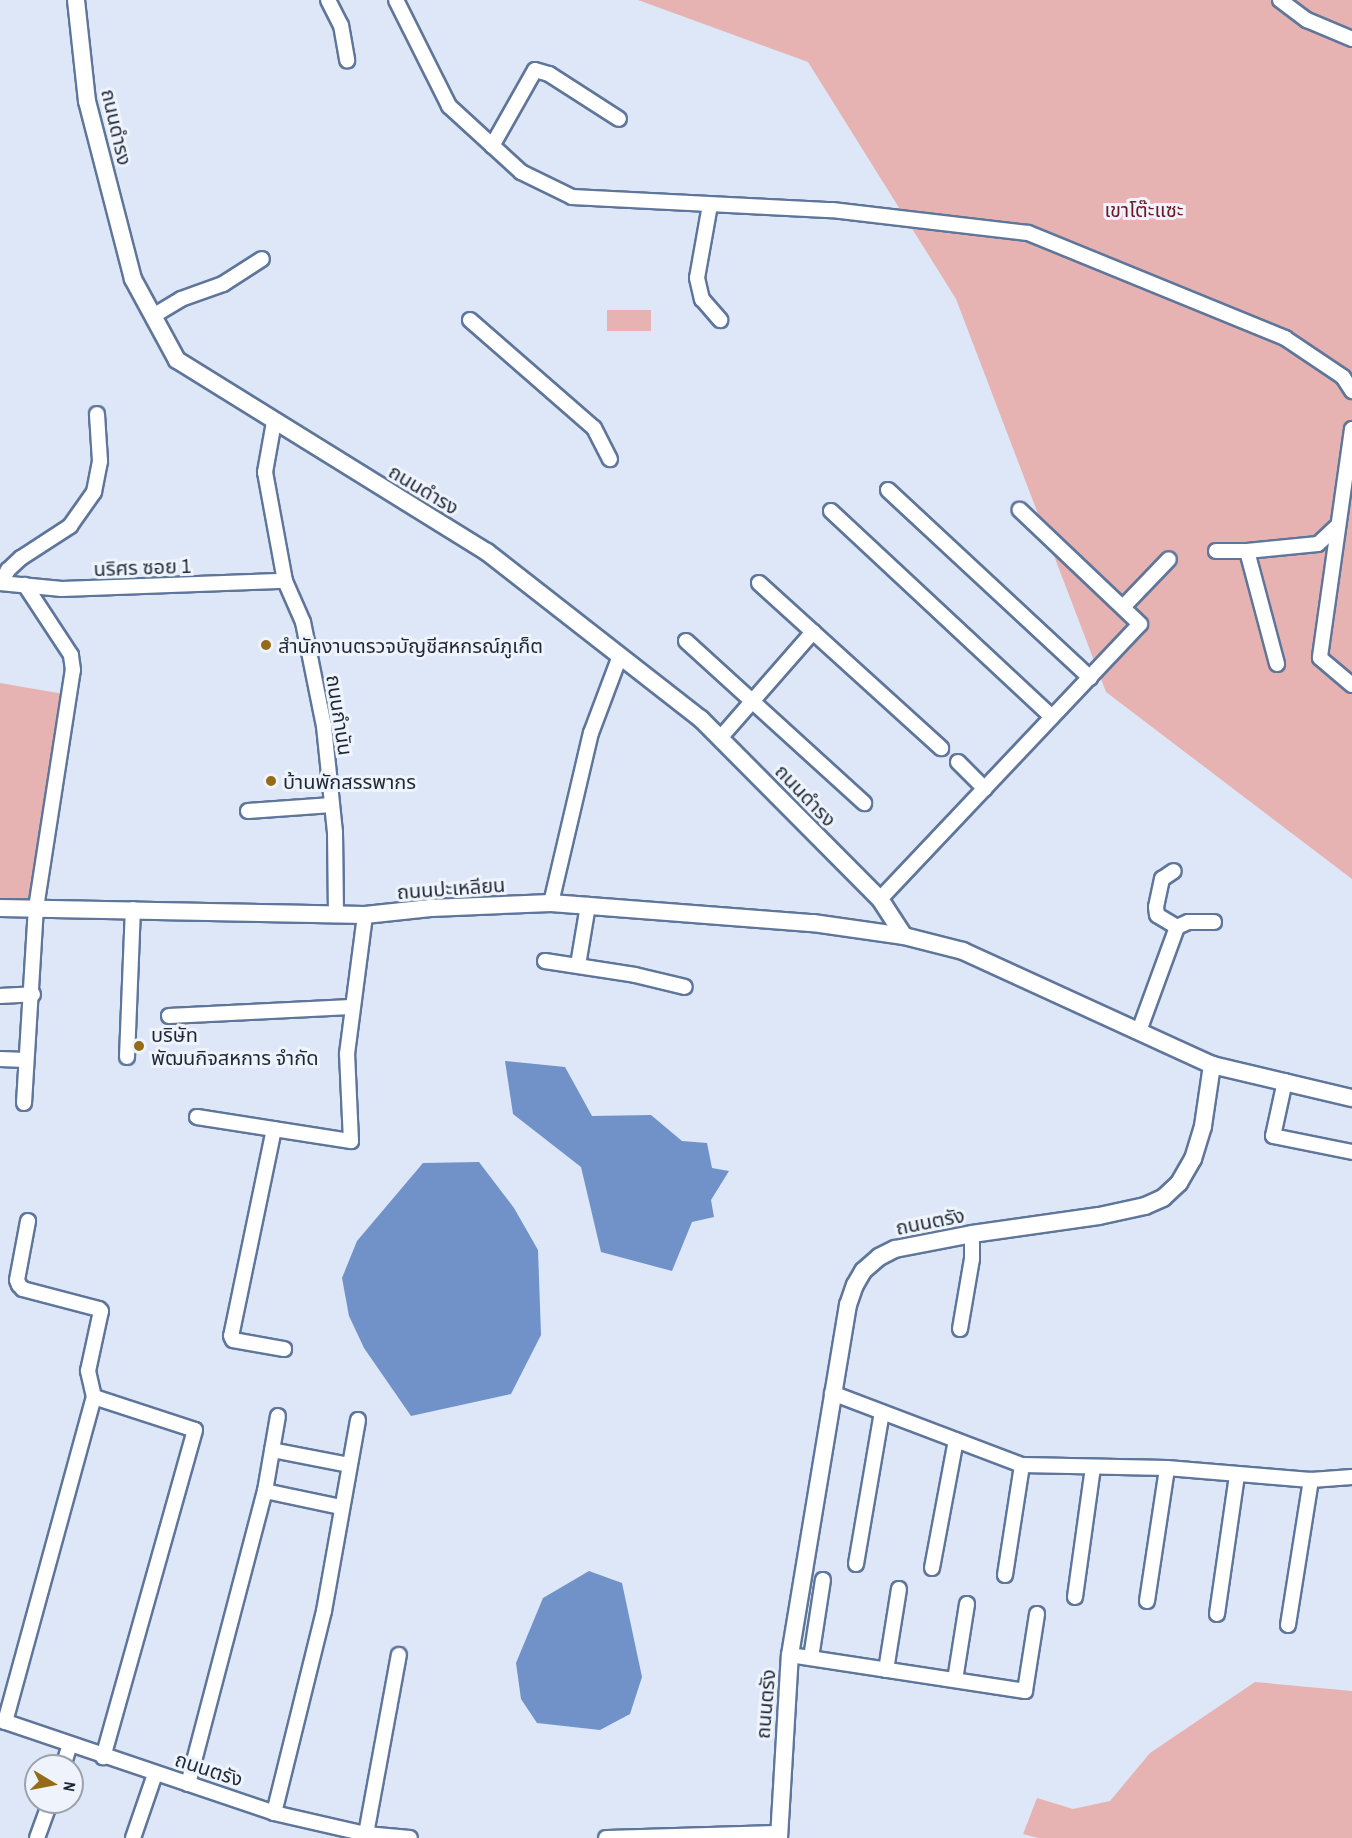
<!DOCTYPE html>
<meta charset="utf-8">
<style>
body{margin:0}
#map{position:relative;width:1352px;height:1838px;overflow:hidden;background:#dde7f8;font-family:"Archivo Narrow","Noto Sans Thai",sans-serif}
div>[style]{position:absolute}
.green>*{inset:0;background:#e6b3b2;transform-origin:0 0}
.water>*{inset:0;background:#7092c8}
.roads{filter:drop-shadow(2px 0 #5f769b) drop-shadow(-2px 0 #5f769b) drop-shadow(0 2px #5f769b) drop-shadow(0 -2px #5f769b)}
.minor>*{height:14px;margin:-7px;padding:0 7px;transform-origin:7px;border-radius:7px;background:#fff}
.tertiary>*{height:16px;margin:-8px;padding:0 8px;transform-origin:8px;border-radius:8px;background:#fff}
.dots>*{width:16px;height:16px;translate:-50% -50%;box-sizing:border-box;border:3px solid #eff4fc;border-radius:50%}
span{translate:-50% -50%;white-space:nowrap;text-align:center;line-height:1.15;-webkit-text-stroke:6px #eff4fc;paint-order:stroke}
.street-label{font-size:20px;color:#1d2736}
.park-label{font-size:20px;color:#6e1621}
.poi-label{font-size:20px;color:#1d2736}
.left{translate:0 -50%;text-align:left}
.north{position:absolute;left:24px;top:1754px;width:60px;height:60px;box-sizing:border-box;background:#eff4fc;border:2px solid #9ba2ad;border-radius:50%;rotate:100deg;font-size:16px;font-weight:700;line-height:24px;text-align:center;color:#1d2736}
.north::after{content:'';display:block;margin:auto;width:21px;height:27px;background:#956b17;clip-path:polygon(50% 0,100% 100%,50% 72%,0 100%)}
</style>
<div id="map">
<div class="green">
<div style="clip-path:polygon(638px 0,1352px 0,1352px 879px,1106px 692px,956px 299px,808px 62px)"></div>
<div style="left:651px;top:310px;width:21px;height:44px;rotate:90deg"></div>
<div style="clip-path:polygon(0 683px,64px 694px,30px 899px,0 899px)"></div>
<div style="clip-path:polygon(1255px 1682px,1352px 1691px,1352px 1838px,1038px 1838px,1023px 1834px,1037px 1798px,1073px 1809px,1110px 1801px,1150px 1753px)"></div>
</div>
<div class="water">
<div style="clip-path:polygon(505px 1061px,565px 1067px,592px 1116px,651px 1115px,682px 1141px,707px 1143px,712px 1168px,729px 1171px,711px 1200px,714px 1217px,692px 1222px,672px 1271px,601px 1252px,581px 1167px,513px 1114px)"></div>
<div style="clip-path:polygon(479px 1162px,514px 1208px,538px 1250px,541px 1335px,511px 1394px,411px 1416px,364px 1348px,349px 1316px,342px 1278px,357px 1241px,423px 1163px)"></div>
<div style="clip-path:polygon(589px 1571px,622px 1583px,642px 1677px,630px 1714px,600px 1730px,537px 1723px,521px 1699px,516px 1663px,543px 1598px)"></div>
</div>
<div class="roads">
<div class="minor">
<div style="left:328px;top:0;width:28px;rotate:63deg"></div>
<div style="left:341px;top:25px;width:36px;rotate:80deg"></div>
<div style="left:396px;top:0;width:119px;rotate:63.4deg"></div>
<div style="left:449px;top:106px;width:98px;rotate:42.5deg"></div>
<div style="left:521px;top:172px;width:57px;rotate:26.1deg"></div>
<div style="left:572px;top:197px;width:260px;rotate:2.9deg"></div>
<div style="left:832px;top:210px;width:197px;rotate:6.7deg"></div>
<div style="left:1028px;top:233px;width:278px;rotate:22.2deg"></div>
<div style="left:1285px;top:338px;width:70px;rotate:33.9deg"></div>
<div style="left:1343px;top:377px;width:17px;rotate:57deg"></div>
<div style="left:1280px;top:0;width:34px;rotate:37deg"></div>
<div style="left:1307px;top:20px;width:49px;rotate:22.9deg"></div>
<div style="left:492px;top:146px;width:87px;rotate:-60.5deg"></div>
<div style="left:535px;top:70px;width:15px;rotate:16deg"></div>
<div style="left:549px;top:74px;width:83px;rotate:32.7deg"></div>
<div style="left:710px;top:205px;width:74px;rotate:100.1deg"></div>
<div style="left:697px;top:278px;width:22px;rotate:77deg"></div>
<div style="left:702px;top:299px;width:28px;rotate:49deg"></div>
<div style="left:153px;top:316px;width:33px;rotate:-31deg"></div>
<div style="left:181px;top:299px;width:45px;rotate:-19.7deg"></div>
<div style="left:223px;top:284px;width:46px;rotate:-32.7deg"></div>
<div style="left:470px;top:320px;width:164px;rotate:41.1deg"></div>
<div style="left:594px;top:428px;width:35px;rotate:63deg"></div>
<div style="left:274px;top:422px;width:51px;rotate:100.2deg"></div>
<div style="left:265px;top:472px;width:111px;rotate:79.6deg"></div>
<div style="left:285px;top:581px;width:45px;rotate:66.3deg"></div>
<div style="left:303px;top:622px;width:106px;rotate:78.6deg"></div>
<div style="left:324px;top:726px;width:107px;rotate:84.1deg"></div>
<div style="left:335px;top:832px;width:81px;rotate:89.3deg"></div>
<div style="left:1352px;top:429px;width:231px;rotate:98deg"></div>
<div style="left:1320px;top:658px;width:42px;rotate:40.2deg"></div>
<div style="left:888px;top:490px;width:276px;rotate:42.9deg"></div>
<div style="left:831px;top:511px;width:302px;rotate:43deg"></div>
<div style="left:1216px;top:551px;width:31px"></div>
<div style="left:1247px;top:551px;width:71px;rotate:-5.6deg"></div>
<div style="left:1318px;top:544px;width:25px;rotate:-43deg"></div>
<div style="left:1247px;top:551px;width:117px;rotate:75.1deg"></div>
<div style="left:0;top:583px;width:62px;rotate:5.5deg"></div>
<div style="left:62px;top:589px;width:223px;rotate:-2.1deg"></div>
<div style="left:1px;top:583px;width:15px;rotate:-62deg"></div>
<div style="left:8px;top:570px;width:18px;rotate:-43deg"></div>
<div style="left:21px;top:558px;width:59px;rotate:-33.1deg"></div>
<div style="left:70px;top:526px;width:42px;rotate:-54.8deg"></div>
<div style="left:94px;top:492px;width:32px;rotate:-79deg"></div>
<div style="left:100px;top:461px;width:47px;rotate:-93.7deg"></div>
<div style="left:759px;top:583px;width:246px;rotate:42.2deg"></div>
<div style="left:1123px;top:607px;width:66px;rotate:-46.2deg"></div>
<div style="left:686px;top:641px;width:241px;rotate:42.3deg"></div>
<div style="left:721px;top:737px;width:140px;rotate:-48.8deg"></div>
<div style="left:958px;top:762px;width:38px;rotate:45deg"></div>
<div style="left:248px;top:811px;width:84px;rotate:-4.1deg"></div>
<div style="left:880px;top:899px;width:378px;rotate:-46.6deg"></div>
<div style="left:1140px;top:624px;width:166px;rotate:-136.5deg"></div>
<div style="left:551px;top:903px;width:175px;rotate:-76.8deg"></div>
<div style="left:591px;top:733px;width:82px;rotate:-69.4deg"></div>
<div style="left:1177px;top:927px;width:12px;rotate:-24deg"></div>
<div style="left:1188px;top:922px;width:26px"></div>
<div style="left:545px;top:961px;width:91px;rotate:8.8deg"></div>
<div style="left:635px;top:975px;width:51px;rotate:13.5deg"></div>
<div style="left:578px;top:965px;width:61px;rotate:-80.5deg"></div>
<div style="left:0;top:996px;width:33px;rotate:-3deg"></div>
<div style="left:169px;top:1016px;width:182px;rotate:-2.8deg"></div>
<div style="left:1139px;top:1031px;width:111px;rotate:-69.9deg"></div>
<div style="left:1177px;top:927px;width:23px;rotate:-149deg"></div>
<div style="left:1157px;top:915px;width:8px;rotate:-97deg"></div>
<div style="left:1156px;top:907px;width:29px;rotate:-78deg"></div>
<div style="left:1162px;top:879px;width:14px;rotate:-34deg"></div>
<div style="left:127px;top:1057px;width:148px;rotate:-87.7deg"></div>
<div style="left:0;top:1059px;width:26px;rotate:2deg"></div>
<div style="left:1285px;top:1081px;width:56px;rotate:102.3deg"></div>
<div style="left:1273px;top:1136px;width:81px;rotate:11.4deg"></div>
<div style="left:24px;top:1103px;width:195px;rotate:-86.5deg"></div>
<div style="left:36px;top:908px;width:241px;rotate:-81.2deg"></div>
<div style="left:73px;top:670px;width:15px;rotate:-98deg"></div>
<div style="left:71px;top:655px;width:84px;rotate:-123.3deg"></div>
<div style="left:197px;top:1117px;width:156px;rotate:8.9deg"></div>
<div style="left:351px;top:1141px;width:87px;rotate:-92.6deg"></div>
<div style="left:347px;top:1054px;width:140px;rotate:-82.6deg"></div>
<div style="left:274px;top:1129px;width:211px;rotate:101.7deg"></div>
<div style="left:231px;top:1336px;width:4px;rotate:63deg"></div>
<div style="left:233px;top:1340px;width:52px;rotate:10deg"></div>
<div style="left:960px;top:1329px;width:71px;rotate:-80.3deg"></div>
<div style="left:972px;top:1259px;width:25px;rotate:-90deg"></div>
<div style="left:832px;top:1393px;width:203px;rotate:20.8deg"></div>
<div style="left:1022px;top:1465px;width:145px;rotate:1.2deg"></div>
<div style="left:1167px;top:1468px;width:144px;rotate:4.8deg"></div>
<div style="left:1311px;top:1480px;width:41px;rotate:-4.2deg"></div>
<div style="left:94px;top:1397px;width:106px;rotate:18.1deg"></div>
<div style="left:195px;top:1430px;width:340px;rotate:105.7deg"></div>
<div style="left:272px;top:1450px;width:78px;rotate:11deg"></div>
<div style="left:265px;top:1491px;width:78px;rotate:11.9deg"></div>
<div style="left:856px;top:1564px;width:154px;rotate:-80.3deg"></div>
<div style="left:932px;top:1568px;width:130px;rotate:-79.4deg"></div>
<div style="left:1005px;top:1575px;width:111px;rotate:-81.2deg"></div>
<div style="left:1075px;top:1597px;width:131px;rotate:-82.1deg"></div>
<div style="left:1147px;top:1601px;width:134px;rotate:-81.4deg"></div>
<div style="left:1217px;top:1614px;width:140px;rotate:-81.8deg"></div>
<div style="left:1288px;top:1625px;width:147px;rotate:-81deg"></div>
<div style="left:790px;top:1655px;width:238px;rotate:8.7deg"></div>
<div style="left:1025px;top:1691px;width:78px;rotate:-81.1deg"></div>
<div style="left:811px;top:1658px;width:79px;rotate:-81.3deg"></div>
<div style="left:886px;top:1670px;width:82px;rotate:-80.9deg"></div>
<div style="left:955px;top:1680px;width:77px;rotate:-81deg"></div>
<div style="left:0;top:1720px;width:289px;rotate:18.7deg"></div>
<div style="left:274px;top:1813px;width:94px;rotate:12.9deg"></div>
<div style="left:366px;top:1834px;width:44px;rotate:5.2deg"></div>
<div style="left:5px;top:1722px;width:337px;rotate:-74.7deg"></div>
<div style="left:94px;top:1397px;width:27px;rotate:-103deg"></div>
<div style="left:88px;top:1371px;width:61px;rotate:-77.8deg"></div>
<div style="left:101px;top:1311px;width:3px;rotate:-135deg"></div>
<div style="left:99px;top:1309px;width:79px;rotate:-165.3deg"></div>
<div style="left:23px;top:1289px;width:6px;rotate:-135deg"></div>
<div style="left:19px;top:1285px;width:5px;rotate:-112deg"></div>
<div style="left:17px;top:1280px;width:60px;rotate:-79.4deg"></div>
<div style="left:63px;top:1766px;width:22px;rotate:-72deg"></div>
<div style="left:188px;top:1784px;width:303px;rotate:-75.3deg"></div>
<div style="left:265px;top:1491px;width:76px;rotate:-80.2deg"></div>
<div style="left:274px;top:1813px;width:208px;rotate:-76.1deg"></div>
<div style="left:324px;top:1611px;width:194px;rotate:-79.9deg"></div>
<div style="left:366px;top:1834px;width:182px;rotate:-79.6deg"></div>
<div style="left:37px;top:1838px;width:38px;rotate:-70deg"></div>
<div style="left:133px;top:1838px;width:68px;rotate:-71deg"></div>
<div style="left:606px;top:1838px;width:172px;rotate:-1.7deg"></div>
</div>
<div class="tertiary">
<div style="left:76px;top:0;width:102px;rotate:83.8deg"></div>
<div style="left:87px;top:101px;width:184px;rotate:75.5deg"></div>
<div style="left:133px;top:279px;width:92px;rotate:61.5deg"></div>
<div style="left:177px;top:360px;width:365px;rotate:31.8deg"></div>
<div style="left:487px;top:552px;width:271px;rotate:38deg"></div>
<div style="left:701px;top:719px;width:254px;rotate:45.2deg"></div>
<div style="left:880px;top:899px;width:44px;rotate:57deg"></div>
<div style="left:0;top:908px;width:365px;rotate:1.1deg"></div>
<div style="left:365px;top:915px;width:66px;rotate:-6.1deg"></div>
<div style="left:431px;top:908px;width:120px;rotate:-2.4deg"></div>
<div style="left:551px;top:903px;width:263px;rotate:4.4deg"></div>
<div style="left:813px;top:923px;width:92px;rotate:8.1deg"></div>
<div style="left:904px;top:936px;width:61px;rotate:14.3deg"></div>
<div style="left:963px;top:951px;width:274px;rotate:24.6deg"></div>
<div style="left:1212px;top:1065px;width:144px;rotate:13.3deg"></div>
<div style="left:779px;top:1838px;width:183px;rotate:-86.6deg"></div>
<div style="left:790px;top:1655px;width:355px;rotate:-80.6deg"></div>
<div style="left:848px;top:1305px;width:21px;rotate:-71deg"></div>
<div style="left:855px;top:1285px;width:16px;rotate:-60deg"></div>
<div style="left:863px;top:1271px;width:21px;rotate:-41deg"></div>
<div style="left:879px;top:1257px;width:18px;rotate:-27deg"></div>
<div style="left:895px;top:1249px;width:78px;rotate:-11deg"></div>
<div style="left:972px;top:1234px;width:128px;rotate:-8.1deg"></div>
<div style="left:1099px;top:1216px;width:47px;rotate:-12.3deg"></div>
<div style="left:1145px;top:1206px;width:20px;rotate:-24deg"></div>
<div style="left:1163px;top:1198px;width:22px;rotate:-43deg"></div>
<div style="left:1179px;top:1183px;width:28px;rotate:-60deg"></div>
<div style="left:1193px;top:1159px;width:34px;rotate:-73deg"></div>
<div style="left:1203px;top:1126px;width:62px;rotate:-81.6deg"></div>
</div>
</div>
<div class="dots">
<div style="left:266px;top:645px;background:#956b17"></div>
<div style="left:271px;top:781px;background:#956b17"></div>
<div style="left:139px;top:1046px;background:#956b17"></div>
</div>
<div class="street-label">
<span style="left:117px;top:127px;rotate:77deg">ถนนดำรง</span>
<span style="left:424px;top:489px;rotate:31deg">ถนนดำรง</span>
<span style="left:142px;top:567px;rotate:-2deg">นริศร ซอย 1</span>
<span style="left:340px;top:715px;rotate:81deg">ถนนกำนัน</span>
<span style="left:806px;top:795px;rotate:46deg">ถนนดำรง</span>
<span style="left:451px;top:888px;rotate:-4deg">ถนนปะเหลียน</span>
<span style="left:930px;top:1221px;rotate:-11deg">ถนนตรัง</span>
<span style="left:765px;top:1704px;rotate:-85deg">ถนนตรัง</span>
<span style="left:209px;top:1769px;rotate:18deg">ถนนตรัง</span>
</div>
<div class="park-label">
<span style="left:1144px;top:209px">เขาโต๊ะแซะ</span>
</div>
<div class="poi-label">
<span class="left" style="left:278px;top:645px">สำนักงานตรวจบัญชีสหกรณ์ภูเก็ต</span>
<span class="left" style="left:283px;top:781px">บ้านพักสรรพากร</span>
<span class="left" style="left:151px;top:1046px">บริษัท<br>พัฒนกิจสหการ จำกัด</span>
</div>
<div class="north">N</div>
</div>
